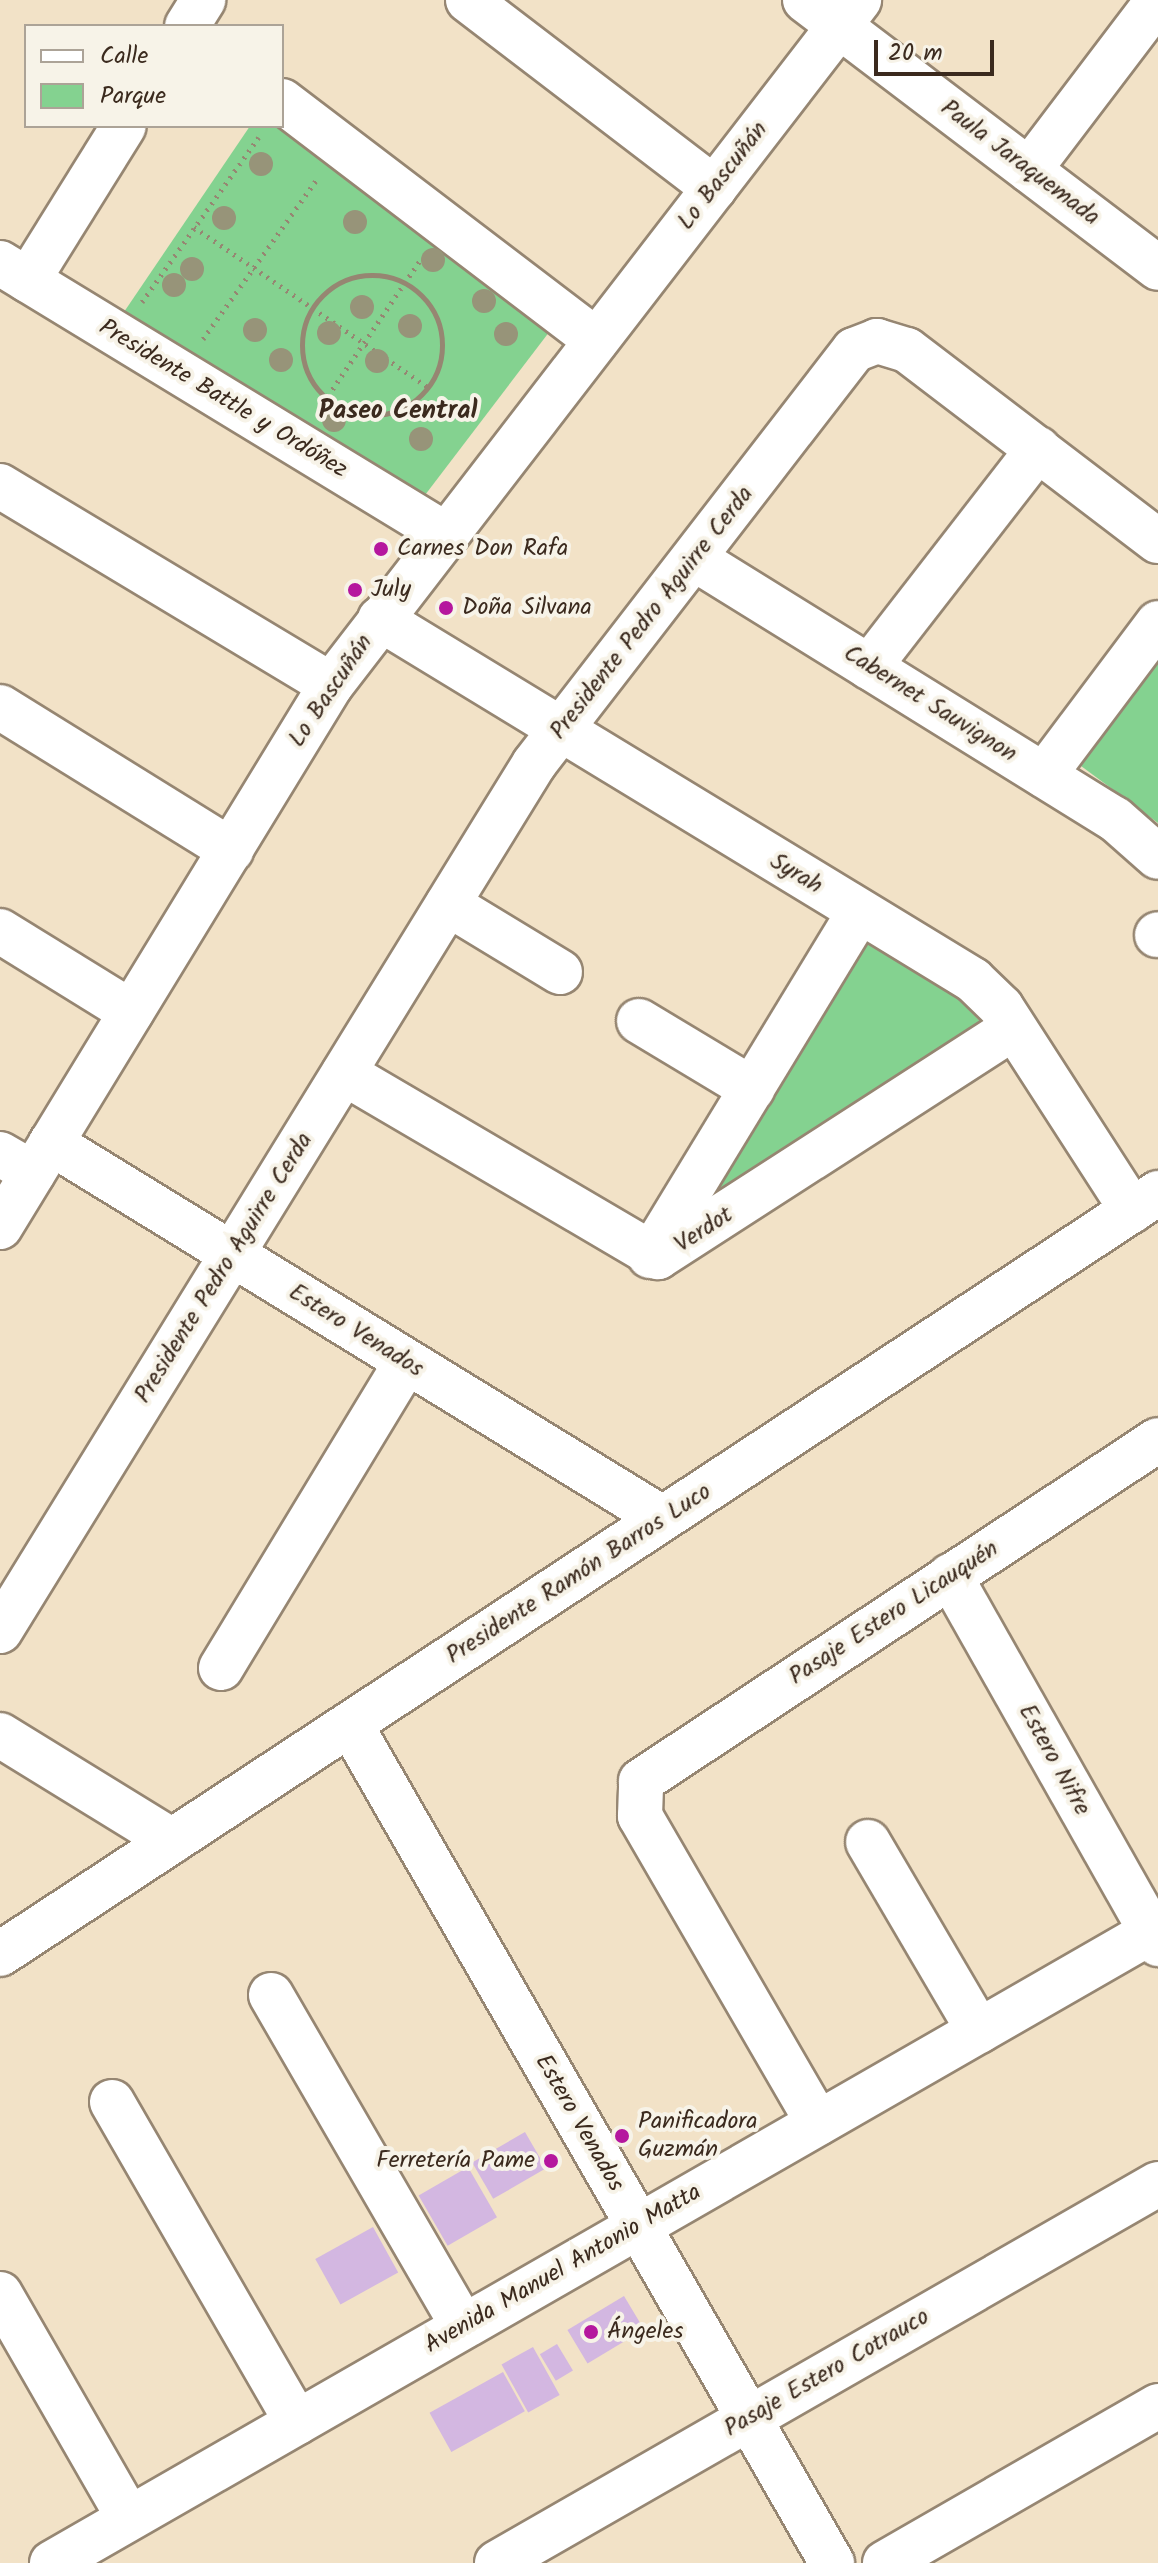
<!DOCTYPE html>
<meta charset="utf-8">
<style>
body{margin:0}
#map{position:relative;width:1158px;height:2563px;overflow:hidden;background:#f2e2c7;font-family:Kalam,sans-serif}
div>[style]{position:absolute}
.green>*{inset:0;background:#84d290}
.building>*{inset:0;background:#d3b7e1;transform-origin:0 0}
.path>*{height:5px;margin-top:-2.5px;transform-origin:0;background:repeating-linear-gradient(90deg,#968672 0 2px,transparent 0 8px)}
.path>.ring{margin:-2.5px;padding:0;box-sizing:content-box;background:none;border:5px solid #968672;border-radius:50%}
.roads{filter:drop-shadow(2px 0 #968672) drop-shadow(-2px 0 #968672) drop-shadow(0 2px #968672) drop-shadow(0 -2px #968672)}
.minor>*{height:44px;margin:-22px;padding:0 22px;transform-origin:22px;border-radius:22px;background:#fff}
.trees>*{width:24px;height:24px;margin:-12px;border-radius:50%;background:#979479}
.dots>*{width:22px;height:22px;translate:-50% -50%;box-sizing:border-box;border:4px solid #f7f3e8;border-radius:50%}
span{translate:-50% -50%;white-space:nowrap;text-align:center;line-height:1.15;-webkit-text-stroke:8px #f7f3e8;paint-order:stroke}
.street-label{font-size:24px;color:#3b2a1e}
.poi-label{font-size:24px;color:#3b2a1e}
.left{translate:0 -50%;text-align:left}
.right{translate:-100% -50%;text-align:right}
.neighbourhood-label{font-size:26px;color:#3b2a1e;font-weight:700}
.legend{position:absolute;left:24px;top:24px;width:260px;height:104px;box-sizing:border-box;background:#f7f3e8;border:2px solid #aca397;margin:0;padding:10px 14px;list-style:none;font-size:24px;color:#3b2a1e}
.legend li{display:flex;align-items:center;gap:16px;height:40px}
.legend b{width:40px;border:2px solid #aca397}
.scale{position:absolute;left:874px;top:40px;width:120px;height:36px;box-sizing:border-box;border:4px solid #3b2a1e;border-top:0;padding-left:10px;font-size:24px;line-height:28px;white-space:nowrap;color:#3b2a1e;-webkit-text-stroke:6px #f7f3e8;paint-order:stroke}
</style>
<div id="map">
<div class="green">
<div style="clip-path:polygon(250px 126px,276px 126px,553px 327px,422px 499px,124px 312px)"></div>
<div style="clip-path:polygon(1158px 646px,1158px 823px,1077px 763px)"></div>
<div style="clip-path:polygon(856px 937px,956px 996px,990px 1032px,679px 1224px)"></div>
</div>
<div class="building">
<div style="left:525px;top:2132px;width:42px;height:61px;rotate:60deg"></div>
<div style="left:468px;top:2167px;width:58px;height:57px;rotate:60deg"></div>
<div style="left:373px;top:2227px;width:52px;height:66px;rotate:61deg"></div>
<div style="left:624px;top:2296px;width:39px;height:66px;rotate:59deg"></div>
<div style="left:557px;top:2344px;width:31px;height:20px;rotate:59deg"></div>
<div style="left:533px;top:2347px;width:55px;height:36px;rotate:61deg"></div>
<div style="left:503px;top:2372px;width:45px;height:84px;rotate:61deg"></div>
</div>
<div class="path">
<div style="left:194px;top:227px;width:285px;rotate:34.4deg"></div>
<div class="ring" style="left:302px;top:275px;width:135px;height:135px"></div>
<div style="left:142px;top:302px;width:202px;rotate:-54.7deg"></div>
<div style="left:203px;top:339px;width:198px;rotate:-54.5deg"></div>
<div style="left:319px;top:409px;width:181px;rotate:-55.8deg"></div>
</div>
<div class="roads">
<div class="minor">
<div style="left:468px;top:0;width:310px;rotate:37.4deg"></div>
<div style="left:805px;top:0;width:443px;rotate:37.2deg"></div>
<div style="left:187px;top:26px;width:31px;rotate:-58deg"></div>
<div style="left:282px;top:101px;width:395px;rotate:37.3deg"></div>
<div style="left:1029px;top:170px;width:213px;rotate:-52.8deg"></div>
<div style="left:0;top:263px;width:521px;rotate:31.34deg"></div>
<div style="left:28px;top:280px;width:181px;rotate:-58.1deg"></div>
<div style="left:0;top:486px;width:386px;rotate:31deg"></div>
<div style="left:695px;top:559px;width:494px;rotate:31.8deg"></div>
<div style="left:1115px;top:819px;width:57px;rotate:41.5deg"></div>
<div style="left:380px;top:619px;width:694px;rotate:31.33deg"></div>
<div style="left:973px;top:980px;width:39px;rotate:44deg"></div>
<div style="left:1001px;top:1007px;width:242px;rotate:57.2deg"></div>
<div style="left:869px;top:667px;width:276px;rotate:-52.2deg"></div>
<div style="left:0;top:707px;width:272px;rotate:31.8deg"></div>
<div style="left:1044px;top:775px;width:190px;rotate:-53.1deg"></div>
<div style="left:448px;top:904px;width:131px;rotate:31.3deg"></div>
<div style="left:0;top:931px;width:154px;rotate:31.7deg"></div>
<div style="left:1157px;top:935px;width:1px;rotate:-45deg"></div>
<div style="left:639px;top:1021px;width:132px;rotate:31deg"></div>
<div style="left:344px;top:1073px;width:364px;rotate:30.4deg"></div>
<div style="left:658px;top:1257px;width:423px;rotate:-32.8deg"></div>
<div style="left:51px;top:1143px;width:717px;rotate:31.54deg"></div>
<div style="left:0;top:1154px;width:38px;rotate:30deg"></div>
<div style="left:0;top:1227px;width:635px;rotate:-58.59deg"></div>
<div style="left:331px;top:685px;width:865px;rotate:-52.37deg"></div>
<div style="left:650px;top:1256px;width:403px;rotate:-58.7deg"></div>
<div style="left:950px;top:1576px;width:423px;rotate:60.5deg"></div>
<div style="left:0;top:1631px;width:1018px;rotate:-58.37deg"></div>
<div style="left:534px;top:764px;width:523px;rotate:-52.3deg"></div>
<div style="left:854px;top:350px;width:25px;rotate:-21deg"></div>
<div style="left:877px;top:341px;width:31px;rotate:17deg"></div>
<div style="left:907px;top:350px;width:315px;rotate:37.3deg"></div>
<div style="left:221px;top:1668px;width:358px;rotate:-58.8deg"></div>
<div style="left:350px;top:1724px;width:968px;rotate:60.12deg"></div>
<div style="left:0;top:1735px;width:202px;rotate:31.6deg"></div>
<div style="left:868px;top:1842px;width:219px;rotate:59.6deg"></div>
<div style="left:0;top:1954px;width:1386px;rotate:-33.31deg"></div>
<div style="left:271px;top:1995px;width:383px;rotate:59.9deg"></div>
<div style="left:112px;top:2102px;width:370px;rotate:60deg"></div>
<div style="left:818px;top:2123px;width:355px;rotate:-120.1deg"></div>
<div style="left:640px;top:1816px;width:35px;rotate:-88deg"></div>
<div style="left:641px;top:1781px;width:619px;rotate:-33.41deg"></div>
<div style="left:0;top:2294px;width:258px;rotate:60.1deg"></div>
<div style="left:52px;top:2563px;width:1275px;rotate:-29.86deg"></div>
<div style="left:497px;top:2563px;width:762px;rotate:-29.83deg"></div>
<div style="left:885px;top:2563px;width:315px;rotate:-29.9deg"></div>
</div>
</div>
<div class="trees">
<div style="left:261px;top:164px"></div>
<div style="left:224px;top:218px"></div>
<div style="left:355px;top:222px"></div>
<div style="left:433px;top:260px"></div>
<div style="left:192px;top:269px"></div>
<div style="left:174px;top:285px"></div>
<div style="left:484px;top:301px"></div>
<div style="left:362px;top:307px"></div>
<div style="left:410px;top:326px"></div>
<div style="left:255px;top:330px"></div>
<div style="left:329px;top:333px"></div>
<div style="left:506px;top:334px"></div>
<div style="left:281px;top:360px"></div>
<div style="left:377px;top:361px"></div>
<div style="left:334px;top:420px"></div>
<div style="left:421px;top:439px"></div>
</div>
<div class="dots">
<div style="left:381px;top:549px;background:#b5179e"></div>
<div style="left:355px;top:590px;background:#b5179e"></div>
<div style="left:446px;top:608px;background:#b5179e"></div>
<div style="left:622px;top:2136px;background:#b5179e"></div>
<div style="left:551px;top:2161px;background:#b5179e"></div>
<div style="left:591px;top:2332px;background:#b5179e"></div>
</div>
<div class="street-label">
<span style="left:1020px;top:163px;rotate:37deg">Paula Jaraquemada</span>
<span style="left:723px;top:176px;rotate:-52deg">Lo Bascuñán</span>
<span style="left:223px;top:399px;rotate:31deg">Presidente Battle y Ordóñez</span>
<span style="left:652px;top:613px;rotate:-52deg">Presidente Pedro Aguirre Cerda</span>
<span style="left:331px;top:691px;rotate:-56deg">Lo Bascuñán</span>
<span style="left:930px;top:704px;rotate:32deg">Cabernet Sauvignon</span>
<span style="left:796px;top:874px;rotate:31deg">Syrah</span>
<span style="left:704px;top:1230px;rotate:-33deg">Verdot</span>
<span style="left:224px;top:1268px;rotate:-58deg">Presidente Pedro Aguirre Cerda</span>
<span style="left:356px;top:1331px;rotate:32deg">Estero Venados</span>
<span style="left:579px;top:1574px;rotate:-33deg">Presidente Ramón Barros Luco</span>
<span style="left:894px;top:1613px;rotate:-33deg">Pasaje Estero Licauquén</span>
<span style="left:1054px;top:1760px;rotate:61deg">Estero Nifre</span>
<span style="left:579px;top:2123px;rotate:60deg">Estero Venados</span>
<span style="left:563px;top:2269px;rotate:-30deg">Avenida Manuel Antonio Matta</span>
<span style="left:827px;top:2373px;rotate:-30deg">Pasaje Estero Cotrauco</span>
</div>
<div class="poi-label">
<span class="left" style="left:397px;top:549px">Carnes Don Rafa</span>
<span class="left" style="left:371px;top:590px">July</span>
<span class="left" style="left:462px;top:608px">Doña Silvana</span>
<span class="left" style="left:638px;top:2136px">Panificadora<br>Guzmán</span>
<span class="right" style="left:535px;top:2161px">Ferretería Pame</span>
<span class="left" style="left:607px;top:2332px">Ángeles</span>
</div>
<div class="neighbourhood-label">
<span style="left:398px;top:412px">Paseo Central</span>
</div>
<ul class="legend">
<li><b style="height:10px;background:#fff"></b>Calle</li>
<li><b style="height:22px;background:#84d290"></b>Parque</li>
</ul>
<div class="scale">20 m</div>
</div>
